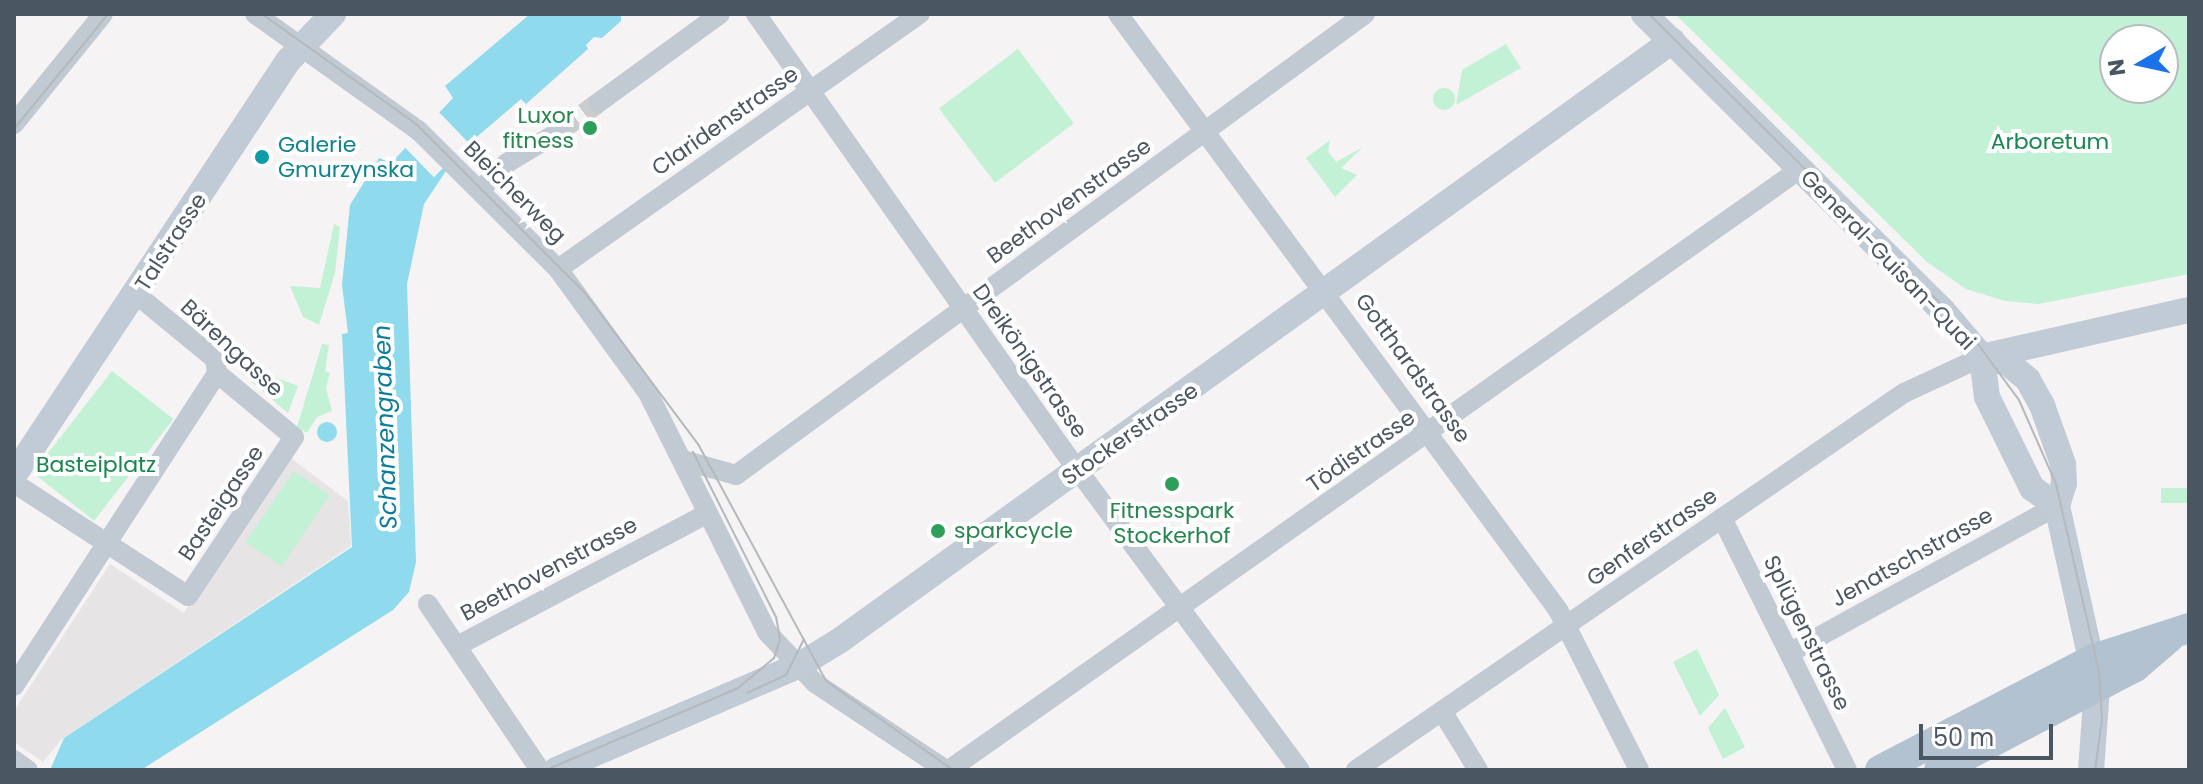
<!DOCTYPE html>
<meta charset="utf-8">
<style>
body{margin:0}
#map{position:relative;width:2203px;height:784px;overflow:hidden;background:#f5f3f3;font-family:Poppins,sans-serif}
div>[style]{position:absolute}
.education>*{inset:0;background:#e6e4e5}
.green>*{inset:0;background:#c3f1d5;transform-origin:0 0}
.round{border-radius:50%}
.water>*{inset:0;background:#90daee}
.pier>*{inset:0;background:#f5f3f3;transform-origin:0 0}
.street-tunnel>*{height:20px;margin-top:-10px;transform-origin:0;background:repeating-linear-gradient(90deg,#caccce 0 20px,transparent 0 30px)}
.street>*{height:20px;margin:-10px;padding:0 10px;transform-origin:10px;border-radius:10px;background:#c1cad2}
.secondary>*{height:26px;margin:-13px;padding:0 13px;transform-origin:13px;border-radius:13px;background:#c1cbd6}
.primary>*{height:30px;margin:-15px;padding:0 15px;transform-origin:15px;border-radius:15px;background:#b3c2d1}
.tram>*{height:2px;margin:-1px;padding:0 1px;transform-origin:1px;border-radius:1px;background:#b5b8bd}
.dots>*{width:22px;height:22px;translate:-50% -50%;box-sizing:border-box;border:4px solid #fff;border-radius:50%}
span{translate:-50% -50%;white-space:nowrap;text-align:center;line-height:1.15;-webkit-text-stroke:8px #fff;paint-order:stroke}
.leisure-label{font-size:22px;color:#27864d}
.right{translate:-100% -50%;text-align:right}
.left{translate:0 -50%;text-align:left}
.street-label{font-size:22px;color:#4a5661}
.park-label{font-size:22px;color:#17864f}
.culture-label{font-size:22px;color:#0d838f}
.water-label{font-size:24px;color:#0c7c9b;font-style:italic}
.frame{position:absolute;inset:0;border:16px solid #4a5661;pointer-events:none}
.north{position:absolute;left:2099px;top:24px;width:80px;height:80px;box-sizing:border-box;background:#fff;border:2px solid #b7bbc0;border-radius:50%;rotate:261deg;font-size:22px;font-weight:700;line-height:32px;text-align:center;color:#4a5661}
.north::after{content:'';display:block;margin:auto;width:28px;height:36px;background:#1a73e8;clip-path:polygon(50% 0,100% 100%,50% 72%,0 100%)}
.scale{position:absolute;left:1919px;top:724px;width:134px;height:36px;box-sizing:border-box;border:4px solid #4a5661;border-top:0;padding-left:10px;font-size:24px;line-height:28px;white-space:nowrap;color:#4a5661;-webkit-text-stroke:6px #fff;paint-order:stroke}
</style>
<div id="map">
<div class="education">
<div style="clip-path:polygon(288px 456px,348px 501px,351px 546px,62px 739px,43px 762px,14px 742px,14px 711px,110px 564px,184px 613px)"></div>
</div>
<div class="green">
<div style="clip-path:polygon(evenodd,1675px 14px,2189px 14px,2189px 274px,2039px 304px,2005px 301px,1966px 289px,1927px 262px,1675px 14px,2115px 40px,2163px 40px,2163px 88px,2115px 88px,2115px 40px)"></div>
<div style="clip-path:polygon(1506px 44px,1521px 68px,1456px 105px,1462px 70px)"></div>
<div style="left:1018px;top:49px;width:93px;height:99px;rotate:53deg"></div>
<div class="round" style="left:1433px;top:88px;width:22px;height:22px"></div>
<div style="clip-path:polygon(1330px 140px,1328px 151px,1336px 162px,1363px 147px,1341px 168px,1357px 175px,1335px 197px,1306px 158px)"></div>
<div style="clip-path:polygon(334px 224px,340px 227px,335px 273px,319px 325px,303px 317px,290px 286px,320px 288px)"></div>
<div style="clip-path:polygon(322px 344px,329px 345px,325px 371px,330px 373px,326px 388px,332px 411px,317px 417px,307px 433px,297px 427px)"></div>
<div style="clip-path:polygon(245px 366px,298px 386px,288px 413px,241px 373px)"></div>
<div style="left:112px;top:371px;width:78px;height:129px;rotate:38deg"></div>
<div style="left:294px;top:471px;width:43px;height:86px;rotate:34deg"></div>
<div style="left:2189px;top:488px;width:15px;height:28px;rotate:90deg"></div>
<div style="clip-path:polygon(1697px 649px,1719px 695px,1700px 716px,1673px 662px)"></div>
<div style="clip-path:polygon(1725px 708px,1745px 747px,1723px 759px,1708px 728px)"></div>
</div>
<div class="water">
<div style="clip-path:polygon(530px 14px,621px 14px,621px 21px,602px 38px,594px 37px,586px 45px,588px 49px,526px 104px,521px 99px,458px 153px,424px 204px,407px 284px,416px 562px,409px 592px,393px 610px,141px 770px,50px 770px,64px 738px,352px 547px,342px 334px,348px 333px,342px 285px,350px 205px,379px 158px,391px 163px,453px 98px,445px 86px)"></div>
<div class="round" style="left:317px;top:422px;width:20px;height:20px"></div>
</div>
<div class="pier">
<div style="left:435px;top:108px;width:49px;height:49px;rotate:46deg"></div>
</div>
<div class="street-tunnel">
<div style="left:560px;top:131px;width:47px;rotate:-36.4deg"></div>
</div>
<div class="street">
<div style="left:255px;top:14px;width:201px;rotate:35.5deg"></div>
<div style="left:419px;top:131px;width:196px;rotate:44.8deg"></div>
<div style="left:558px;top:269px;width:153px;rotate:54deg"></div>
<div style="left:648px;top:393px;width:267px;rotate:63.5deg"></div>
<div style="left:767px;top:632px;width:70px;rotate:46.7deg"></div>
<div style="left:815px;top:683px;width:157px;rotate:33.6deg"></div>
<div style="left:756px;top:14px;width:533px;rotate:54.85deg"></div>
<div style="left:1063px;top:450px;width:398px;rotate:53.5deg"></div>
<div style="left:1118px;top:14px;width:741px;rotate:53.56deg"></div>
<div style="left:1558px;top:610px;width:179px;rotate:63.1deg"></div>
<div style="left:598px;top:103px;width:151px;rotate:-36.1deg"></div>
<div style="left:14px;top:124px;width:141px;rotate:-51deg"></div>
<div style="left:480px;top:190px;width:38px;rotate:-45deg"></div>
<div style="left:507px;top:163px;width:62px;rotate:-31.1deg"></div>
<div style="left:558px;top:269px;width:443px;rotate:-35.2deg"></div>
<div style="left:682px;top:460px;width:56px;rotate:15.5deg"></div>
<div style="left:736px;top:475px;width:780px;rotate:-36.24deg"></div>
<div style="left:14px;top:483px;width:207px;rotate:33deg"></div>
<div style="left:188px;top:596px;width:191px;rotate:-56.3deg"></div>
<div style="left:294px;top:437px;width:100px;rotate:-140.3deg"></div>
<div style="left:217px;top:373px;width:14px;rotate:-98deg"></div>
<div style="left:215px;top:359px;width:101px;rotate:-140.6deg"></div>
<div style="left:1722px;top:518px;width:281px;rotate:63.6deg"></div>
<div style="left:428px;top:604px;width:200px;rotate:56deg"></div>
<div style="left:459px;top:645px;width:280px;rotate:-27.9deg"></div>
<div style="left:1791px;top:652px;width:303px;rotate:-28.8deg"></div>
<div style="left:14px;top:686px;width:373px;rotate:-57deg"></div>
<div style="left:1442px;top:711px;width:69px;rotate:58.6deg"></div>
<div style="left:14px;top:760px;width:17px;rotate:36deg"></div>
<div style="left:949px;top:770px;width:1042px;rotate:-35.23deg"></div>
<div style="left:1356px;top:770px;width:665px;rotate:-34.53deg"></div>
<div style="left:1904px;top:393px;width:86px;rotate:-24.8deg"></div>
</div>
<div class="secondary">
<div style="left:1644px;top:14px;width:421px;rotate:44.8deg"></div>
<div style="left:1943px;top:311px;width:60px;rotate:49.7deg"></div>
<div style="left:1986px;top:356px;width:208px;rotate:-12.8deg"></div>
<div style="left:1982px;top:357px;width:27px;rotate:13deg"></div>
<div style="left:2008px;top:363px;width:26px;rotate:40deg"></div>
<div style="left:2028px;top:380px;width:29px;rotate:61deg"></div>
<div style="left:2042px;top:405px;width:63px;rotate:70.4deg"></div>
<div style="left:2063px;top:464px;width:19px;rotate:87deg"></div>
<div style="left:2064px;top:483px;width:24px;rotate:107deg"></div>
<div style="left:2057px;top:506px;width:185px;rotate:77.5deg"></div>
<div style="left:2097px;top:687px;width:83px;rotate:94.1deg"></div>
<div style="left:1982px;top:357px;width:40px;rotate:82.9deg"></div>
<div style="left:1987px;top:397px;width:102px;rotate:63.7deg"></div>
<div style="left:2032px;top:488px;width:31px;rotate:36deg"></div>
<div style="left:14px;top:475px;width:498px;rotate:-56.5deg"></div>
<div style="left:289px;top:60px;width:64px;rotate:-46.3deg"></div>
<div style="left:556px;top:770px;width:263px;rotate:-23.3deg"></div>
<div style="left:798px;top:666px;width:48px;rotate:-31.4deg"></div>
<div style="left:839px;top:641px;width:1027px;rotate:-35.76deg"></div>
</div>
<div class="primary">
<div style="left:1880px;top:770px;width:240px;rotate:-27.5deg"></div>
<div style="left:2093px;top:659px;width:101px;rotate:-17.9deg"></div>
<div style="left:1939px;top:770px;width:221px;rotate:-27.7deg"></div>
<div style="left:2135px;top:667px;width:45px;rotate:-40.5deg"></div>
</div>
<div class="tram">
<div style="left:262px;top:14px;width:189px;rotate:35.5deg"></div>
<div style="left:416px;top:124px;width:239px;rotate:45deg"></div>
<div style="left:585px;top:293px;width:189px;rotate:53.2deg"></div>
<div style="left:698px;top:444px;width:269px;rotate:61.6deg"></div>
<div style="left:826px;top:681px;width:155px;rotate:35deg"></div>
<div style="left:1649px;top:14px;width:451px;rotate:44.8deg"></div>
<div style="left:1969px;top:332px;width:84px;rotate:53.7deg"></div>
<div style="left:2019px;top:400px;width:92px;rotate:66.2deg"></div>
<div style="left:2056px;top:484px;width:192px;rotate:77.1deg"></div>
<div style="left:2099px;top:671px;width:49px;rotate:86.5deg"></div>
<div style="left:2102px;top:720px;width:50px;rotate:98deg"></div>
<div style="left:14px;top:129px;width:149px;rotate:-50.7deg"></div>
<div style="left:747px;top:693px;width:43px;rotate:-24.8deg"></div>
<div style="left:786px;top:675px;width:40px;rotate:-63.4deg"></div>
<div style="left:546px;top:770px;width:209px;rotate:-23.1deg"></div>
<div style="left:738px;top:688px;width:47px;rotate:-39.8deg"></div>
<div style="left:774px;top:658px;width:20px;rotate:-72deg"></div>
<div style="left:780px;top:639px;width:22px;rotate:-100deg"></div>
<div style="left:776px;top:617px;width:185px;rotate:-116.7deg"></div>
</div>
<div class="dots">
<div style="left:590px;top:128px;background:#2e9e5b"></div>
<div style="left:262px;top:157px;background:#0f9aa8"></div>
<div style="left:1172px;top:484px;background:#2e9e5b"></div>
<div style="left:938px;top:531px;background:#2e9e5b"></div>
</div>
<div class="leisure-label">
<span class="right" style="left:574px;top:128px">Luxor<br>fitness</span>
<span style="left:1172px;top:523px">Fitnesspark<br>Stockerhof</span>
<span class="left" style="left:954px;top:531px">sparkcycle</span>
</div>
<div class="street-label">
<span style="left:725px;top:121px;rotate:-35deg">Claridenstrasse</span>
<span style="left:515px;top:192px;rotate:45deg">Bleicherweg</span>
<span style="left:1069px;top:201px;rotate:-36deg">Beethovenstrasse</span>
<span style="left:171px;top:242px;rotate:-57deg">Talstrasse</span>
<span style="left:1888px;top:260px;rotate:46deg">General-Guisan-Quai</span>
<span style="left:232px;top:348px;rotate:43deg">Bärengasse</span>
<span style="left:1030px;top:361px;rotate:55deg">Dreikönigstrasse</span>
<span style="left:1413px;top:368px;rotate:54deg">Gotthardstrasse</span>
<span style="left:1130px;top:434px;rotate:-35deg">Stockerstrasse</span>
<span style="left:1361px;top:451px;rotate:-35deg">Tödistrasse</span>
<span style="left:221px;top:503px;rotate:-56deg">Basteigasse</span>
<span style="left:1652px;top:537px;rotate:-35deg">Genferstrasse</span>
<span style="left:1912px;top:557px;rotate:-29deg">Jenatschstrasse</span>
<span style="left:549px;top:569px;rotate:-28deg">Beethovenstrasse</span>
<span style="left:1807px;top:633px;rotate:64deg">Splügenstrasse</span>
</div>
<div class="park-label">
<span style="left:2050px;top:142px">Arboretum</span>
<span style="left:96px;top:465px">Basteiplatz</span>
</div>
<div class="culture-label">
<span class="left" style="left:278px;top:157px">Galerie<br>Gmurzynska</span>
</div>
<div class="water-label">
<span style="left:385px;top:427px;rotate:-92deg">Schanzengraben</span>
</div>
<div class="frame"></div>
<div class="north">N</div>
<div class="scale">50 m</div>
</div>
